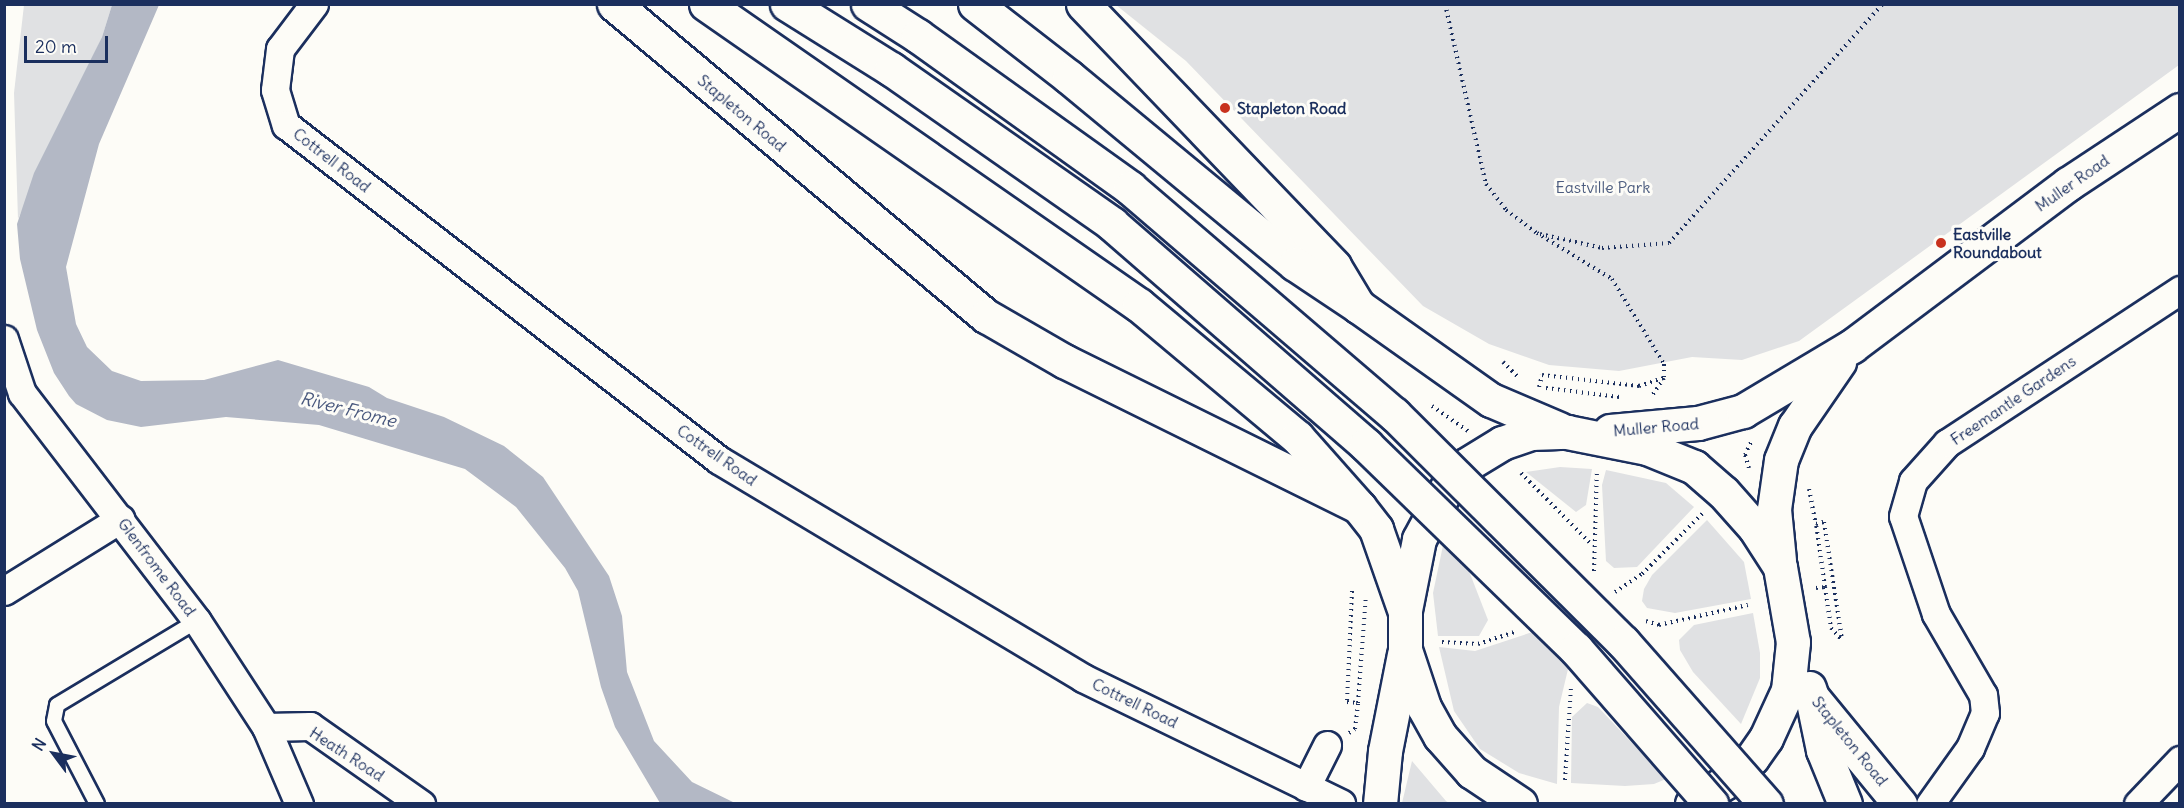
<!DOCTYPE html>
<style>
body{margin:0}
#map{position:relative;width:2184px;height:808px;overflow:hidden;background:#fdfcf7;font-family:Delius,sans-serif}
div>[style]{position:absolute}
.green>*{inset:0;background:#e0e1e3}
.water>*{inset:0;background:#b3b8c5}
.path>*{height:4px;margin-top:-2px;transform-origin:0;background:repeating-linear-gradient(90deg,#1b2f5e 0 1.5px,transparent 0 6px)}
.roads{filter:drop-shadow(2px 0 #1b2f5e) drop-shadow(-2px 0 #1b2f5e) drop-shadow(0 2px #1b2f5e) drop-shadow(0 -2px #1b2f5e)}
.lane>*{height:14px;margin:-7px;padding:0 7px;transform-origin:7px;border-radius:7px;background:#fdfcf7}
.street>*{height:27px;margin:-13.5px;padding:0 13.5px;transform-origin:13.5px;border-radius:13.5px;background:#fdfcf7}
.secondary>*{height:33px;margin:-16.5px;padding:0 16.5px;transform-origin:16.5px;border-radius:16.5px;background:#fdfcf7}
.highway>*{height:33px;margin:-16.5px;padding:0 16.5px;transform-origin:16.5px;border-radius:16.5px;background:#fdfcf7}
.bridges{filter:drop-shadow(2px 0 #1b2f5e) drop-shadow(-2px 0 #1b2f5e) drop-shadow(0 2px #1b2f5e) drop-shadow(0 -2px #1b2f5e)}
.highway-bridge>*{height:33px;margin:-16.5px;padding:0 16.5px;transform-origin:16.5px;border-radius:16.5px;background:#fdfcf7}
.dots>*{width:16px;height:16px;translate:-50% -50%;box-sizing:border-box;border:3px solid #fdfcf7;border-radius:50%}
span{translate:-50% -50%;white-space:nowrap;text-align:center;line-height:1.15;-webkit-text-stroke:6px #fdfcf7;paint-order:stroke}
.poi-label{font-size:16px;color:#1b2f5e;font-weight:700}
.left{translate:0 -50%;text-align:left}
.street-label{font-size:16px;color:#1b2f5e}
.park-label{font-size:16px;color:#4c5c7f}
.water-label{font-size:18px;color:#49587d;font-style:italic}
.frame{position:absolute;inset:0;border:6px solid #1b2f5e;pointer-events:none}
.north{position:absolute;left:24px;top:724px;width:60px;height:60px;-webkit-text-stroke:4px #fdfcf7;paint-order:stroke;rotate:302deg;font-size:16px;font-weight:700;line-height:24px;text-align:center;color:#1b2f5e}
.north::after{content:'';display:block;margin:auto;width:21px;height:27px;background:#1b2f5e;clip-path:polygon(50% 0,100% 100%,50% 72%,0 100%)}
.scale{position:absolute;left:24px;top:36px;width:84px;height:27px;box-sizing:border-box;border:3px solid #1b2f5e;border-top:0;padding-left:8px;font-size:18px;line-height:21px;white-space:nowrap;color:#1b2f5e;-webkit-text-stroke:4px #fdfcf7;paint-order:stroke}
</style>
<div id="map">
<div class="green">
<div style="clip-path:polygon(24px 5px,112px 5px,102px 37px,18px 219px,14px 93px)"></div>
<div style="clip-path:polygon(1116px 5px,2179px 5px,2179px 65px,1799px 341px,1742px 360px,1692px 357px,1619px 371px,1549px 365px,1489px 344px,1423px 306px,1186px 61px)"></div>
<div style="clip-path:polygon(1560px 467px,1592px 469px,1586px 505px,1576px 512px,1526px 472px)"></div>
<div style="clip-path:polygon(1606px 470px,1666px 483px,1694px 507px,1637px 567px,1614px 568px,1606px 561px,1602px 485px)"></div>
<div style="clip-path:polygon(1707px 520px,1744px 562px,1751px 599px,1675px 613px,1647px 608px,1642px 601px,1644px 589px,1652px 575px)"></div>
<div style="clip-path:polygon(1445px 536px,1469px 571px,1488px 620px,1479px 636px,1438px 636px,1433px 593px)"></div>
<div style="clip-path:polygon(1753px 613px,1760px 653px,1760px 678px,1741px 724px,1693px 672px,1680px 650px,1679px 640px,1694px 625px)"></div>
<div style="clip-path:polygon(1569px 620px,1569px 665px,1559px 707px,1557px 784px,1519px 773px,1480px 749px,1454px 711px,1439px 647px,1475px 651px)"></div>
<div style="clip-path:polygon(1587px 703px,1598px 707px,1666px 779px,1654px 784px,1625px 786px,1571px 783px,1572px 717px)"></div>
<div style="clip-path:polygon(1412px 761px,1446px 801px,1449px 803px,1402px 803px)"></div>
</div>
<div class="water">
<div style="clip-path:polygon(112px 5px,159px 5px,99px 144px,66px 267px,76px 324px,87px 347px,112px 371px,141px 381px,204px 380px,278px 360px,369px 387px,387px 398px,444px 417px,504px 446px,543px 477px,609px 576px,622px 616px,627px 672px,654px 741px,692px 782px,735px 803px,660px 803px,615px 727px,601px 687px,578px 591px,565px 568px,516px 507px,465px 469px,319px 425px,226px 417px,141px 427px,107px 420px,76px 404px,69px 396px,54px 373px,37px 330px,20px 259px,17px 224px,34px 173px,102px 37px)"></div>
</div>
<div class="path">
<div style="left:1445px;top:4px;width:185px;rotate:77.2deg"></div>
<div style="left:1486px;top:184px;width:33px;rotate:52deg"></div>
<div style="left:1506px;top:210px;width:39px;rotate:37deg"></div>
<div style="left:1537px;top:233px;width:88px;rotate:31.5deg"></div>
<div style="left:1612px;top:279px;width:100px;rotate:58.5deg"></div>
<div style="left:1664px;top:364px;width:14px;rotate:90deg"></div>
<div style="left:1664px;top:378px;width:22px;rotate:124deg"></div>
<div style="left:1540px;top:234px;width:64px;rotate:12.7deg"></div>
<div style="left:1602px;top:248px;width:67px;rotate:-4.3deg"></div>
<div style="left:1669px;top:243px;width:321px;rotate:-48.2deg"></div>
<div style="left:1503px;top:362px;width:23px;rotate:45deg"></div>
<div style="left:1539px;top:387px;width:12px;rotate:-76deg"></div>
<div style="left:1542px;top:375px;width:98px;rotate:6.5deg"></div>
<div style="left:1639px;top:386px;width:26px;rotate:-18deg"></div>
<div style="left:1546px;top:388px;width:74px;rotate:7deg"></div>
<div style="left:1432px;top:406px;width:44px;rotate:34.8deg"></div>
<div style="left:1749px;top:468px;width:14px;rotate:-107deg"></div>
<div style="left:1745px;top:455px;width:17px;rotate:-65deg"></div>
<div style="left:1521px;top:473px;width:101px;rotate:45.4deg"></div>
<div style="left:1809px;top:489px;width:36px;rotate:79deg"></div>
<div style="left:1594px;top:571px;width:101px;rotate:-88.3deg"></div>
<div style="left:1825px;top:587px;width:41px;rotate:81.7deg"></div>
<div style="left:1831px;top:628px;width:15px;rotate:48deg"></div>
<div style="left:1816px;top:588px;width:9px;rotate:-6deg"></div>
<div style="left:1825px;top:587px;width:64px;rotate:-98.1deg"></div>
<div style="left:1816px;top:524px;width:8px;rotate:-14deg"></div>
<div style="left:1824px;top:522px;width:118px;rotate:81.3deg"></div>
<div style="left:1352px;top:591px;width:111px;rotate:92.6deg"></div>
<div style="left:1347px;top:702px;width:11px;rotate:5deg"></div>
<div style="left:1358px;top:703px;width:108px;rotate:-85.8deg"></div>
<div style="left:1615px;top:592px;width:32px;rotate:-34deg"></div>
<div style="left:1642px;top:574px;width:86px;rotate:-45deg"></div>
<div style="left:1646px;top:621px;width:14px;rotate:17deg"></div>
<div style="left:1659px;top:625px;width:91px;rotate:-12.7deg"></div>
<div style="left:1442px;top:642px;width:36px;rotate:3deg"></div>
<div style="left:1478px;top:644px;width:38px;rotate:-18deg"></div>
<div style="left:1349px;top:733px;width:7px;rotate:-34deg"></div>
<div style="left:1355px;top:729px;width:26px;rotate:-83deg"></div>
<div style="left:1565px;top:780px;width:92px;rotate:-86.3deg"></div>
</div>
<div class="roads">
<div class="lane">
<div style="left:97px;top:804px;width:93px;rotate:-117.4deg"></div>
<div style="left:54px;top:721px;width:16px;rotate:-79deg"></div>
<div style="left:57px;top:705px;width:163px;rotate:-31deg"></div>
</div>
<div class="street">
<div style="left:314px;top:4px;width:56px;rotate:127.1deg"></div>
<div style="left:280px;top:49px;width:41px;rotate:97deg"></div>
<div style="left:275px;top:90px;width:37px;rotate:73deg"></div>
<div style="left:286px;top:125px;width:547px;rotate:37.73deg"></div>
<div style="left:719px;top:460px;width:424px;rotate:30.9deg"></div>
<div style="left:1083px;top:678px;width:287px;rotate:25.9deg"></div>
<div style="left:4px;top:339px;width:57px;rotate:71.6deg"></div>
<div style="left:22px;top:393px;width:287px;rotate:52.5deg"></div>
<div style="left:197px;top:621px;width:126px;rotate:56.9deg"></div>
<div style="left:266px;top:727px;width:84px;rotate:66.8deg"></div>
<div style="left:4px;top:591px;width:137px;rotate:-31.8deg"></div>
<div style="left:266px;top:727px;width:44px;rotate:-1.3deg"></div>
<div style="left:310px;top:726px;width:136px;rotate:35.1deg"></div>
<div style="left:1306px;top:787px;width:47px;rotate:-63.4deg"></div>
<div style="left:1930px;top:804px;width:69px;rotate:-54.5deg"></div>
<div style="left:1970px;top:748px;width:38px;rotate:-67deg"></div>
<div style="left:1985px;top:713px;width:18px;rotate:-96deg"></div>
<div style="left:1983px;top:695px;width:94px;rotate:-120.1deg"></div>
<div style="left:1936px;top:614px;width:103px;rotate:-108.6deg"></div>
<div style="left:1903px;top:516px;width:36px;rotate:-74deg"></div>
<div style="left:1913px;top:481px;width:51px;rotate:-48.2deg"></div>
<div style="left:1947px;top:443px;width:279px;rotate:-33.3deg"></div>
<div style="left:2138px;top:804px;width:61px;rotate:-46.3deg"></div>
</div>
<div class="secondary">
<div style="left:614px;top:4px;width:486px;rotate:40deg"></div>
<div style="left:986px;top:316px;width:90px;rotate:30deg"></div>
<div style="left:1064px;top:361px;width:329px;rotate:26.3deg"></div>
<div style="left:1359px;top:507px;width:28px;rotate:52deg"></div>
<div style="left:1376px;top:529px;width:85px;rotate:70.7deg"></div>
<div style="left:1083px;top:4px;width:363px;rotate:46.2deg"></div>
<div style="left:1334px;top:266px;width:47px;rotate:59deg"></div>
<div style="left:1358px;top:306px;width:163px;rotate:35.3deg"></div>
<div style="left:1491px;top:400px;width:74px;rotate:23.1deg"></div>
<div style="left:1610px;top:431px;width:88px;rotate:-5.2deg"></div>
<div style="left:1698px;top:423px;width:47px;rotate:-14.9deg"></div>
<div style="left:1743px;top:411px;width:127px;rotate:-30.8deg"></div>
<div style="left:1852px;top:346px;width:270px;rotate:-36.9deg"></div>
<div style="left:2068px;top:184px;width:134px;rotate:-33.5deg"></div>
<div style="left:1779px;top:560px;width:51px;rotate:-95.6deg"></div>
<div style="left:1774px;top:509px;width:49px;rotate:-81.9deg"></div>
<div style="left:1781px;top:460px;width:37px;rotate:-68deg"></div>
<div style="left:1795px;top:426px;width:78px;rotate:-55.5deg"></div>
<div style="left:1809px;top:688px;width:9px;rotate:72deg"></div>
<div style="left:1812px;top:697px;width:139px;rotate:50.6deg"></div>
<div style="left:1380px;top:804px;width:53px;rotate:-84.6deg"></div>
<div style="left:1385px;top:751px;width:99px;rotate:-78.9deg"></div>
<div style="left:1520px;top:804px;width:58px;rotate:-146.3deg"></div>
<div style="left:1472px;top:772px;width:48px;rotate:-131.6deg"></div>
<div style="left:1440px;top:736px;width:33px;rotate:-119deg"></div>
<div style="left:1424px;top:707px;width:60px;rotate:-108.4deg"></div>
<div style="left:1405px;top:650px;width:40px;rotate:-90deg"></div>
<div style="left:1405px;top:610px;width:72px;rotate:-78.8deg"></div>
<div style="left:1419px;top:539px;width:65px;rotate:-61.5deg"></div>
<div style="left:1450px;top:482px;width:23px;rotate:-47deg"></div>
<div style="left:1466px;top:465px;width:42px;rotate:-31.4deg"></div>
<div style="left:1502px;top:443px;width:31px;rotate:-19deg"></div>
<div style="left:1531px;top:433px;width:36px;rotate:-2deg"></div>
<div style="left:1567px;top:432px;width:82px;rotate:11.3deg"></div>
<div style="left:1647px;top:448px;width:51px;rotate:22deg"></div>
<div style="left:1694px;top:467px;width:38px;rotate:41deg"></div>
<div style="left:1723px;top:492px;width:48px;rotate:48.4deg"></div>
<div style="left:1755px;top:528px;width:46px;rotate:57.3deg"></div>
<div style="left:1780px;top:567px;width:76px;rotate:80.2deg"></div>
<div style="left:1793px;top:642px;width:48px;rotate:95.9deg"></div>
<div style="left:1788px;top:690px;width:53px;rotate:114.6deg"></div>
<div style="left:1766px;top:738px;width:24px;rotate:125deg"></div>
<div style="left:1752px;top:758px;width:34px;rotate:137deg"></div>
<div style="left:1727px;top:781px;width:42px;rotate:146.7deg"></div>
</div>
<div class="highway">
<div style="left:706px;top:4px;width:527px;rotate:34.81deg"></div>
<div style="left:1139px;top:305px;width:206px;rotate:39.9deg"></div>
<div style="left:1297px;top:437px;width:94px;rotate:48.5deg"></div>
<div style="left:975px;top:4px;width:119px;rotate:37.8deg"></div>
<div style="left:1069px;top:77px;width:293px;rotate:39.6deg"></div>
<div style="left:1295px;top:264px;width:76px;rotate:33.7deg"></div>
<div style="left:1812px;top:697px;width:54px;rotate:78.3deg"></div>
<div style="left:1823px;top:750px;width:58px;rotate:67.8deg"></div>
</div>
</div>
<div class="bridges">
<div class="highway-bridge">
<div style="left:787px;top:4px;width:123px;rotate:32deg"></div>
<div style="left:891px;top:69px;width:270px;rotate:35deg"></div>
<div style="left:1112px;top:224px;width:337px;rotate:41deg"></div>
<div style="left:1366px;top:445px;width:293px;rotate:44.2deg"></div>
<div style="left:1576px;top:649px;width:206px;rotate:48.9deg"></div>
<div style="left:868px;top:4px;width:59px;rotate:32.6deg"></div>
<div style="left:918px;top:36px;width:261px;rotate:35.6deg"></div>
<div style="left:1130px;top:188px;width:348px;rotate:40.6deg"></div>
<div style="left:1394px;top:414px;width:323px;rotate:44.9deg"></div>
<div style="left:1623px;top:642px;width:216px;rotate:48.6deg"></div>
</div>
</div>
<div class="dots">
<div style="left:1225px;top:108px;background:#c8321e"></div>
<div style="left:1941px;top:243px;background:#c8321e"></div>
</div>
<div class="poi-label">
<span class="left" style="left:1237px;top:108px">Stapleton Road</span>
<span class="left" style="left:1953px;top:243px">Eastville<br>Roundabout</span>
</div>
<div class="street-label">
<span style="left:742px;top:113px;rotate:40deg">Stapleton Road</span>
<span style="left:332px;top:160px;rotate:38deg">Cottrell Road</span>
<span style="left:2072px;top:183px;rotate:-35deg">Muller Road</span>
<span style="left:2013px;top:400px;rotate:-34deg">Freemantle Gardens</span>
<span style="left:1656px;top:427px;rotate:-5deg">Muller Road</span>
<span style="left:717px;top:455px;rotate:35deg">Cottrell Road</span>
<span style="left:157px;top:567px;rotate:53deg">Glenfrome Road</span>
<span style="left:1135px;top:703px;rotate:26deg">Cottrell Road</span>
<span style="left:1850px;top:741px;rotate:51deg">Stapleton Road</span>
<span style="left:347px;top:754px;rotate:33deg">Heath Road</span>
</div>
<div class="park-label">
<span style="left:1603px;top:187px">Eastville Park</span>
</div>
<div class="water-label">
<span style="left:348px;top:410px;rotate:14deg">River Frome</span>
</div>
<div class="frame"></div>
<div class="north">N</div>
<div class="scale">20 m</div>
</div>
